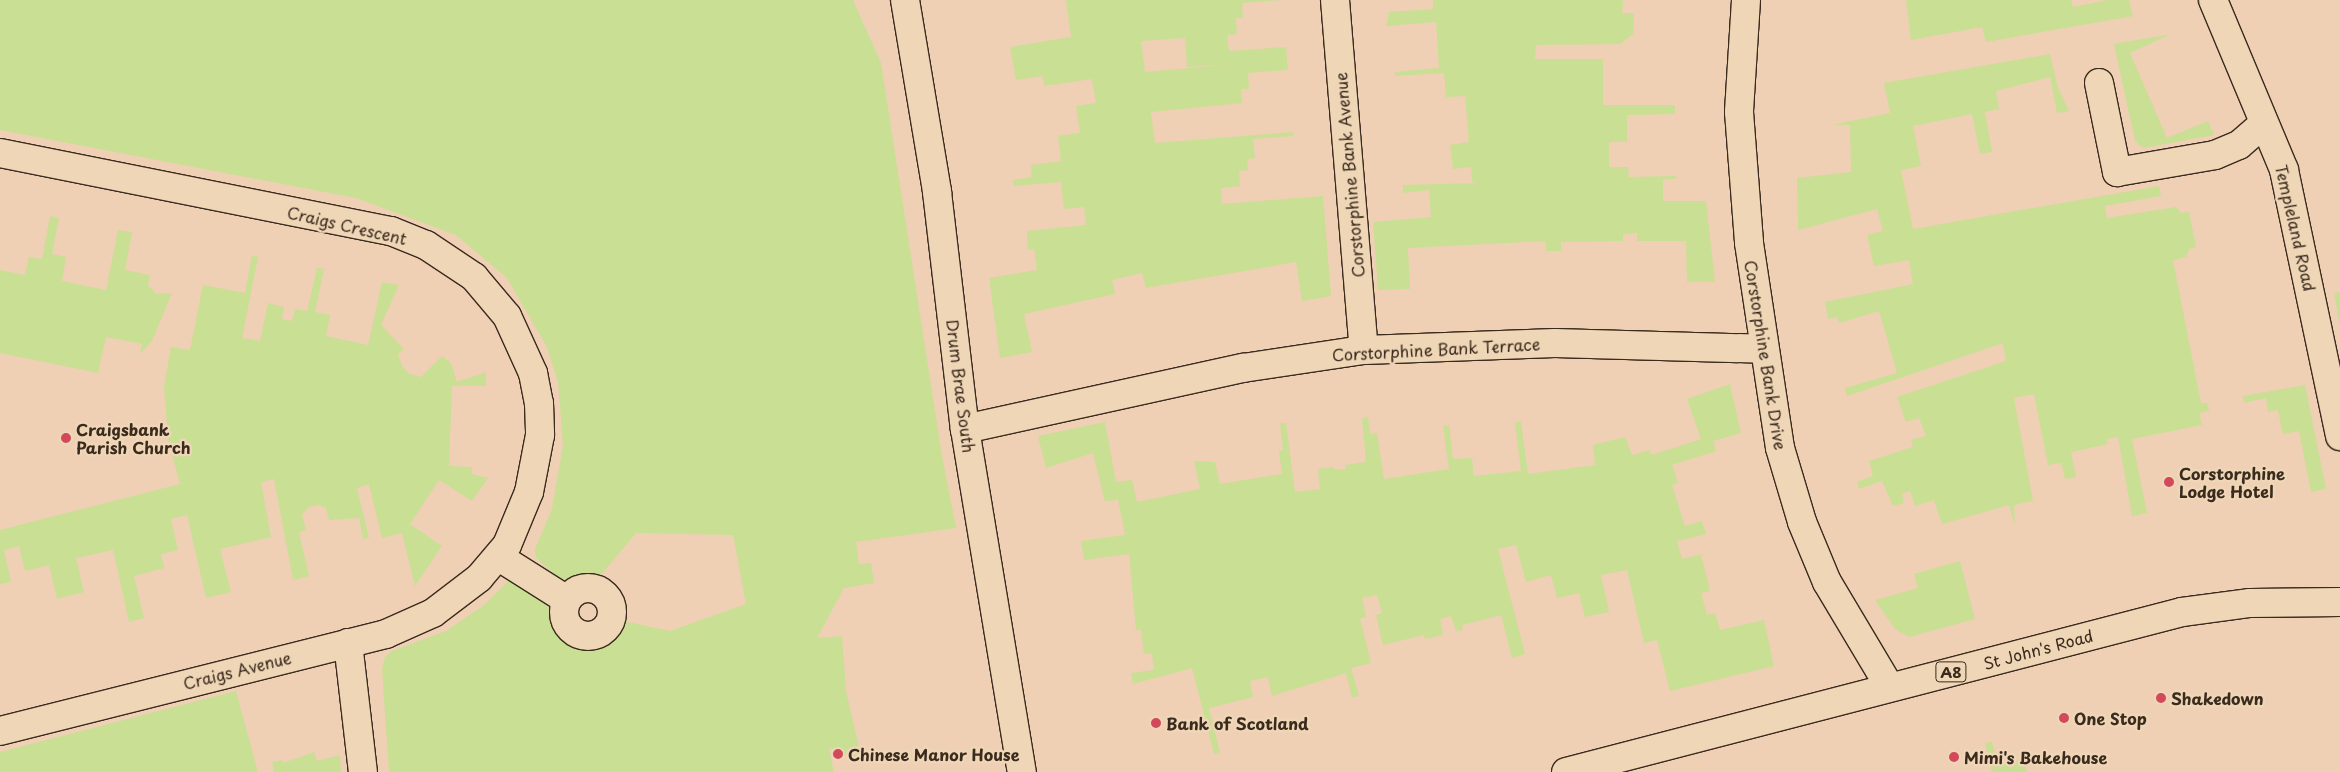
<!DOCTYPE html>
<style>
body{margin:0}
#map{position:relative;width:2340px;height:772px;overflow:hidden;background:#efd0b4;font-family:"Playpen Sans",sans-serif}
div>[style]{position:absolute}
.green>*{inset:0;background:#c8df94}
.roads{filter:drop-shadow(1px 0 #3b2a1e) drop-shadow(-1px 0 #3b2a1e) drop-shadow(0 1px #3b2a1e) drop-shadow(0 -1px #3b2a1e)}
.minor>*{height:28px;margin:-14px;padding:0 14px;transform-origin:14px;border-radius:14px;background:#eed6b6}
.minor>.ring{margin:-14px;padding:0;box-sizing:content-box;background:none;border:28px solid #eed6b6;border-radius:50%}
.major>*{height:28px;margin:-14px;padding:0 14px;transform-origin:14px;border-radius:14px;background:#eed6b6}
.dots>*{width:14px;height:14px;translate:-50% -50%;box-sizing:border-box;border:2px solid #eed6b6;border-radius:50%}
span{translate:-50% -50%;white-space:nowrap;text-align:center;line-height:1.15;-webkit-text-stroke:5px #eed6b6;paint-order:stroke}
.shield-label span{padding:1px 4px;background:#eed6b6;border:1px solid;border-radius:4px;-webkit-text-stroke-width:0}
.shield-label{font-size:15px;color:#3b2a1e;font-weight:700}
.street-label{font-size:16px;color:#3b2a1e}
.poi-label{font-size:16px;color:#3b2a1e;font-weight:700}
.left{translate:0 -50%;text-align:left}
</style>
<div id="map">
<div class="green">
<div style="clip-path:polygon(0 0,853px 0,881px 63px,942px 456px,956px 528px,856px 542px,859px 564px,871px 563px,874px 583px,844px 588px,817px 638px,842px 636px,846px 691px,862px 761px,829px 748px,834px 772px,389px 772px,382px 668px,385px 657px,392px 651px,446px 631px,484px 605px,512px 577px,547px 604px,555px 633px,570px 642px,595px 646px,606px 641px,613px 635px,619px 620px,670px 631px,746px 604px,733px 535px,636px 533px,600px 576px,585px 575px,561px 580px,536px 558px,535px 549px,552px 509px,563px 445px,558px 382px,547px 347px,507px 278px,456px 235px,356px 198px,0 130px)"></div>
<div style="clip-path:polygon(evenodd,1066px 0,1281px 0,1242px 3px,1243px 18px,1236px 18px,1237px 34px,1227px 35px,1229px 51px,1286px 47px,1288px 70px,1248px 73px,1249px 89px,1241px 89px,1242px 103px,1151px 112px,1155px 143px,1293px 132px,1293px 136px,1253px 139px,1255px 158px,1247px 159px,1248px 170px,1239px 171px,1240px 186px,1221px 188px,1222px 204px,1323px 196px,1331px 296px,1302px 301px,1296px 262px,1146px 288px,1142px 273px,1112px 280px,1115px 294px,1024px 314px,1032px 352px,1000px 358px,989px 278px,1037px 270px,1034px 249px,1028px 250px,1027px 231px,1086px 225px,1084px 207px,1064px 209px,1061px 182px,1014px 186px,1013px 180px,1032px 177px,1031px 165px,1061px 161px,1058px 136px,1080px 133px,1076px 106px,1096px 103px,1092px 79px,1044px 86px,1043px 76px,1016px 80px,1010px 47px,1071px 37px,1066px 0,1185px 38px,1187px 67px,1234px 64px,1145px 72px,1141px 41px,1185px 38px)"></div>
<div style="clip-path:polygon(1433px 0,1623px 0,1622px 13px,1634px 13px,1633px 34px,1620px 44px,1536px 45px,1535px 59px,1603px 59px,1603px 105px,1675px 105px,1675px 114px,1627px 115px,1627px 142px,1609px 142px,1609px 167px,1628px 167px,1629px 177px,1676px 176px,1676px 179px,1663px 179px,1663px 201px,1706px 201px,1715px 282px,1687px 282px,1686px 241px,1637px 241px,1637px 233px,1623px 234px,1623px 241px,1561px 242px,1561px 251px,1546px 251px,1546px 241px,1408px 248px,1410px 289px,1378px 290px,1373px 222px,1431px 217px,1429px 190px,1403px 193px,1403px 185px,1481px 183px,1472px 182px,1471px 167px,1453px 169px,1450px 145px,1469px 142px,1465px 96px,1446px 97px,1444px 73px,1395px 76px,1395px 72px,1439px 68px,1436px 22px,1386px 26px,1389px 12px,1433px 9px)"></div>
<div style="clip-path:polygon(1906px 0,2071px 0,2073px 7px,2107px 0,2129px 0,2133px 16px,1986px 42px,1982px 27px,1911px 40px)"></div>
<div style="clip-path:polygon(2171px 34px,2130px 53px,2167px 138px,2208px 121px,2214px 135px,2143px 148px,2135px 141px,2114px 44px)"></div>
<div style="clip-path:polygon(2050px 54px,2058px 88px,2069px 111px,2057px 113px,2050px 77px,1996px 91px,1999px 109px,1985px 112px,1992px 152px,1980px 154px,1972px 114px,1913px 126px,1921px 166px,1901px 170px,1913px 229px,2159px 186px,2161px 196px,2105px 206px,2107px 218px,2176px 207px,2181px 213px,2189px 212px,2196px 247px,2189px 249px,2186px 257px,2173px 260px,2201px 403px,2207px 403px,2209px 411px,2199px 413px,2202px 425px,2132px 439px,2147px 513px,2132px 516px,2118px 437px,2107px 439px,2108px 444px,2071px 452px,2076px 477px,2065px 479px,2061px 463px,2048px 465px,2034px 394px,2014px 398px,2033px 501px,2014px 505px,2015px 526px,2009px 505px,1942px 524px,1934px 500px,1915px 506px,1910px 491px,1902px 494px,1904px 503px,1893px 506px,1882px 481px,1859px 489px,1857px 482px,1873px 476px,1869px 461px,1913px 447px,1911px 440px,1926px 436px,1919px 418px,1906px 422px,1897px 397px,2006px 361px,2003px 343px,1847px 396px,1845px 388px,1897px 373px,1879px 311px,1839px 323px,1837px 317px,1828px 319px,1825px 302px,1913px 284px,1909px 260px,1874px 266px,1867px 235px,1883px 231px,1877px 209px,1798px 230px,1797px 178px,1851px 172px,1850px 125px,1832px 125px,1890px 113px,1884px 83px)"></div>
<div style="clip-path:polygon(50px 216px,59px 218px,52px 254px,66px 257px,62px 281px,106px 290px,118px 230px,132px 232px,125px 270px,150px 275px,148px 285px,156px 294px,172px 293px,152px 341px,140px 354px,142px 344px,106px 337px,98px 373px,0 353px,0 270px,25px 275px,29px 257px,42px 259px)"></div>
<div style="clip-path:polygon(252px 255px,258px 257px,242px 338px,260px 341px,268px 303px,284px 307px,282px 319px,292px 321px,295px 309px,307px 311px,317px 268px,324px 269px,315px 312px,330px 315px,326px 336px,368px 345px,382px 282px,399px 285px,381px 325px,404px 349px,398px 354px,402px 366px,409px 374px,421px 377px,442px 356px,451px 363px,457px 382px,486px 372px,486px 386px,452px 386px,449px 466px,472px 467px,472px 474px,488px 478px,472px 501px,439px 480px,410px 524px,442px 546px,415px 586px,402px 533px,382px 538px,369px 484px,357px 488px,369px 538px,363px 539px,359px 518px,329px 520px,326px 508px,318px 505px,309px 507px,302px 515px,306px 530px,299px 532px,309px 576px,293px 580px,274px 479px,261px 482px,271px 537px,220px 549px,231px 592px,206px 598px,187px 515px,171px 519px,178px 550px,161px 554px,164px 568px,134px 576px,144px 618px,129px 622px,113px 550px,76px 558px,84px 592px,57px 599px,49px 565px,25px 571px,19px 546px,4px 550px,11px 582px,0 584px,0 530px,180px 484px,168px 439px,164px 386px,171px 347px,190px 350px,203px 285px,245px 293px)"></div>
<div style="clip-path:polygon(2340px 292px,2340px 327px,2334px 293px)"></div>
<div style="clip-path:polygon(1730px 384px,1741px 433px,1713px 441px,1716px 451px,1672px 465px,1678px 483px,1672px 485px,1685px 526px,1702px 521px,1706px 534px,1677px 541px,1682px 559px,1716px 551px,1701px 555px,1710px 591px,1701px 593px,1707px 615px,1715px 613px,1720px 630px,1764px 620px,1774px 666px,1670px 691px,1657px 640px,1644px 643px,1627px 570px,1601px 575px,1609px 612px,1585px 617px,1579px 593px,1557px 598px,1551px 575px,1526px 582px,1516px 545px,1498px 549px,1525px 654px,1512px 658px,1501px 615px,1462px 625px,1463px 630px,1456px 631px,1451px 616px,1440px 619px,1443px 635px,1425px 639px,1424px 635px,1383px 645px,1376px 615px,1382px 613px,1377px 595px,1362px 598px,1366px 617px,1360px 619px,1371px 663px,1351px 668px,1359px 696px,1352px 697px,1346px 673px,1272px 696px,1268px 677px,1250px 681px,1253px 697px,1209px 708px,1220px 752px,1214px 754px,1192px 668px,1133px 684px,1131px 673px,1154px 670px,1152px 654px,1144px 654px,1141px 630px,1136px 630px,1129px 554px,1084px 560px,1081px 541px,1125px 535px,1118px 499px,1105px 502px,1093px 453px,1046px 468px,1038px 436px,1105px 422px,1116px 482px,1132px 480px,1137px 502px,1200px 489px,1194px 461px,1215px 462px,1220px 484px,1282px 474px,1279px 451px,1283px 450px,1280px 423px,1286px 423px,1295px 492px,1320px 489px,1318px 469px,1334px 467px,1335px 470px,1346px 469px,1345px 465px,1366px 462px,1362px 418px,1368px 417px,1370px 434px,1377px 433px,1384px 479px,1449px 469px,1443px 426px,1449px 425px,1453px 459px,1472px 458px,1474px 476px,1521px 471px,1515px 422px,1521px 422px,1528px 474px,1595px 465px,1593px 445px,1625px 437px,1632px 455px,1649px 450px,1652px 455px,1701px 439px,1687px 399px)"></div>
<div style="clip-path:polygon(2305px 385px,2326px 489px,2311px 492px,2299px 431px,2283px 434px,2278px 410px,2268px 412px,2266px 398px,2244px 403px,2243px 396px)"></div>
<div style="clip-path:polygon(1960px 561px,1975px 619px,1909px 637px,1895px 629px,1875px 600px,1918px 588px,1914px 574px)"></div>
<div style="clip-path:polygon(236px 691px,258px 772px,0 772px,0 752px)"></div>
<div style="clip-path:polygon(1992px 742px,1998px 765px,2024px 759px,2027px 772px,1992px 772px,1985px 743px)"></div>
<div style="clip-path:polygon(314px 752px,317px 761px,340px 755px,341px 772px,274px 772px,272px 762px,282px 760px,283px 763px)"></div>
</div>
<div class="roads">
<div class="minor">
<div style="left:1335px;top:0;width:351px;rotate:85.3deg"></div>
<div style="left:1746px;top:0;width:112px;rotate:93.6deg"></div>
<div style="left:1739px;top:112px;width:131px;rotate:85.6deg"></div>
<div style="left:1749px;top:243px;width:207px;rotate:81.4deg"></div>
<div style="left:1780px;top:448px;width:77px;rotate:73.4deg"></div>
<div style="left:1802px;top:522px;width:65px;rotate:67.4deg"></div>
<div style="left:1827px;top:582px;width:121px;rotate:59.2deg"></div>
<div style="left:2213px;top:0;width:184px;rotate:67.3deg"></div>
<div style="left:2284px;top:170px;width:272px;rotate:78.1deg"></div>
<div style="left:2099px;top:83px;width:91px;rotate:78.6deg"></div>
<div style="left:2117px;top:172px;width:99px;rotate:-9.8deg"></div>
<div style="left:2215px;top:155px;width:26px;rotate:-23deg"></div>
<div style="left:2239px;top:145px;width:32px;rotate:-41deg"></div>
<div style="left:0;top:153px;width:399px;rotate:11.3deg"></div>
<div style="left:391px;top:231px;width:38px;rotate:22deg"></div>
<div style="left:426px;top:245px;width:58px;rotate:33.7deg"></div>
<div style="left:474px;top:277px;width:51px;rotate:49.8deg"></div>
<div style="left:507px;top:316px;width:63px;rotate:65.5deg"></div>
<div style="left:533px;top:373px;width:31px;rotate:79deg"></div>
<div style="left:539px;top:403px;width:32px;rotate:88deg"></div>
<div style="left:540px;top:435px;width:58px;rotate:100.9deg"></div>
<div style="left:529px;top:492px;width:57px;rotate:112.5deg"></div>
<div style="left:507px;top:545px;width:43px;rotate:130.3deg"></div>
<div style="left:479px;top:578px;width:58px;rotate:142.7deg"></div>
<div style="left:433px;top:613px;width:51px;rotate:155.9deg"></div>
<div style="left:386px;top:634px;width:398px;rotate:165.9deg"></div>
<div style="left:965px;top:429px;width:285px;rotate:-12.4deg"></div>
<div style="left:1243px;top:368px;width:122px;rotate:-8.5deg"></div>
<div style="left:1364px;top:350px;width:191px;rotate:-2.1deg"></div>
<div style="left:1555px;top:343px;width:209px;rotate:1.6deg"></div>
<div style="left:499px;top:557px;width:80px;rotate:32.3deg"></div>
<div class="ring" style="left:564px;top:588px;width:20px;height:20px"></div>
<div style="left:348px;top:643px;width:130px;rotate:83.4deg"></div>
</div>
<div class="major">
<div style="left:905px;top:0;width:195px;rotate:80.5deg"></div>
<div style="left:937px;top:192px;width:239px;rotate:83.3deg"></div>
<div style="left:965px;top:429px;width:348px;rotate:80.6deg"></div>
<div style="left:1566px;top:772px;width:636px;rotate:-14.56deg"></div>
<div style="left:2182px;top:612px;width:69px;rotate:-7.5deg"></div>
<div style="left:2250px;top:603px;width:90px;rotate:-0.6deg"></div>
</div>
</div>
<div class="dots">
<div style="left:66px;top:438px;background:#d1495b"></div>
<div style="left:2169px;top:482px;background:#d1495b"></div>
<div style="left:2161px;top:698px;background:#d1495b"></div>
<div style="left:2064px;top:718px;background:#d1495b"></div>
<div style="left:1156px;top:723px;background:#d1495b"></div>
<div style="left:838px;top:754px;background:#d1495b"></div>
<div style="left:1954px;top:757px;background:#d1495b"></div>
</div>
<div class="shield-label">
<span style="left:1951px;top:672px">A8</span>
</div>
<div class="street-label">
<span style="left:1349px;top:175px;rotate:-95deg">Corstorphine Bank Avenue</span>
<span style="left:347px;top:225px;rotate:13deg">Craigs Crescent</span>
<span style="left:2296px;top:228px;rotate:77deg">Templeland Road</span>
<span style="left:1436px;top:349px;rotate:-3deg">Corstorphine Bank Terrace</span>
<span style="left:1766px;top:355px;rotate:81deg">Corstorphine Bank Drive</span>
<span style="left:961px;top:386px;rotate:83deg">Drum Brae South</span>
<span style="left:2038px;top:649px;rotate:-15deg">St John's Road</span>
<span style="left:237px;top:670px;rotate:-14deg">Craigs Avenue</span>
</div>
<div class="poi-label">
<span class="left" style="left:76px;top:438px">Craigsbank<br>Parish Church</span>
<span class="left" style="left:2179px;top:482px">Corstorphine<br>Lodge Hotel</span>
<span class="left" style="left:2171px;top:698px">Shakedown</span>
<span class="left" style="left:2074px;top:718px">One Stop</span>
<span class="left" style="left:1166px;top:723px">Bank of Scotland</span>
<span class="left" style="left:848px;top:754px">Chinese Manor House</span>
<span class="left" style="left:1964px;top:757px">Mimi's Bakehouse</span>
</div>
</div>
